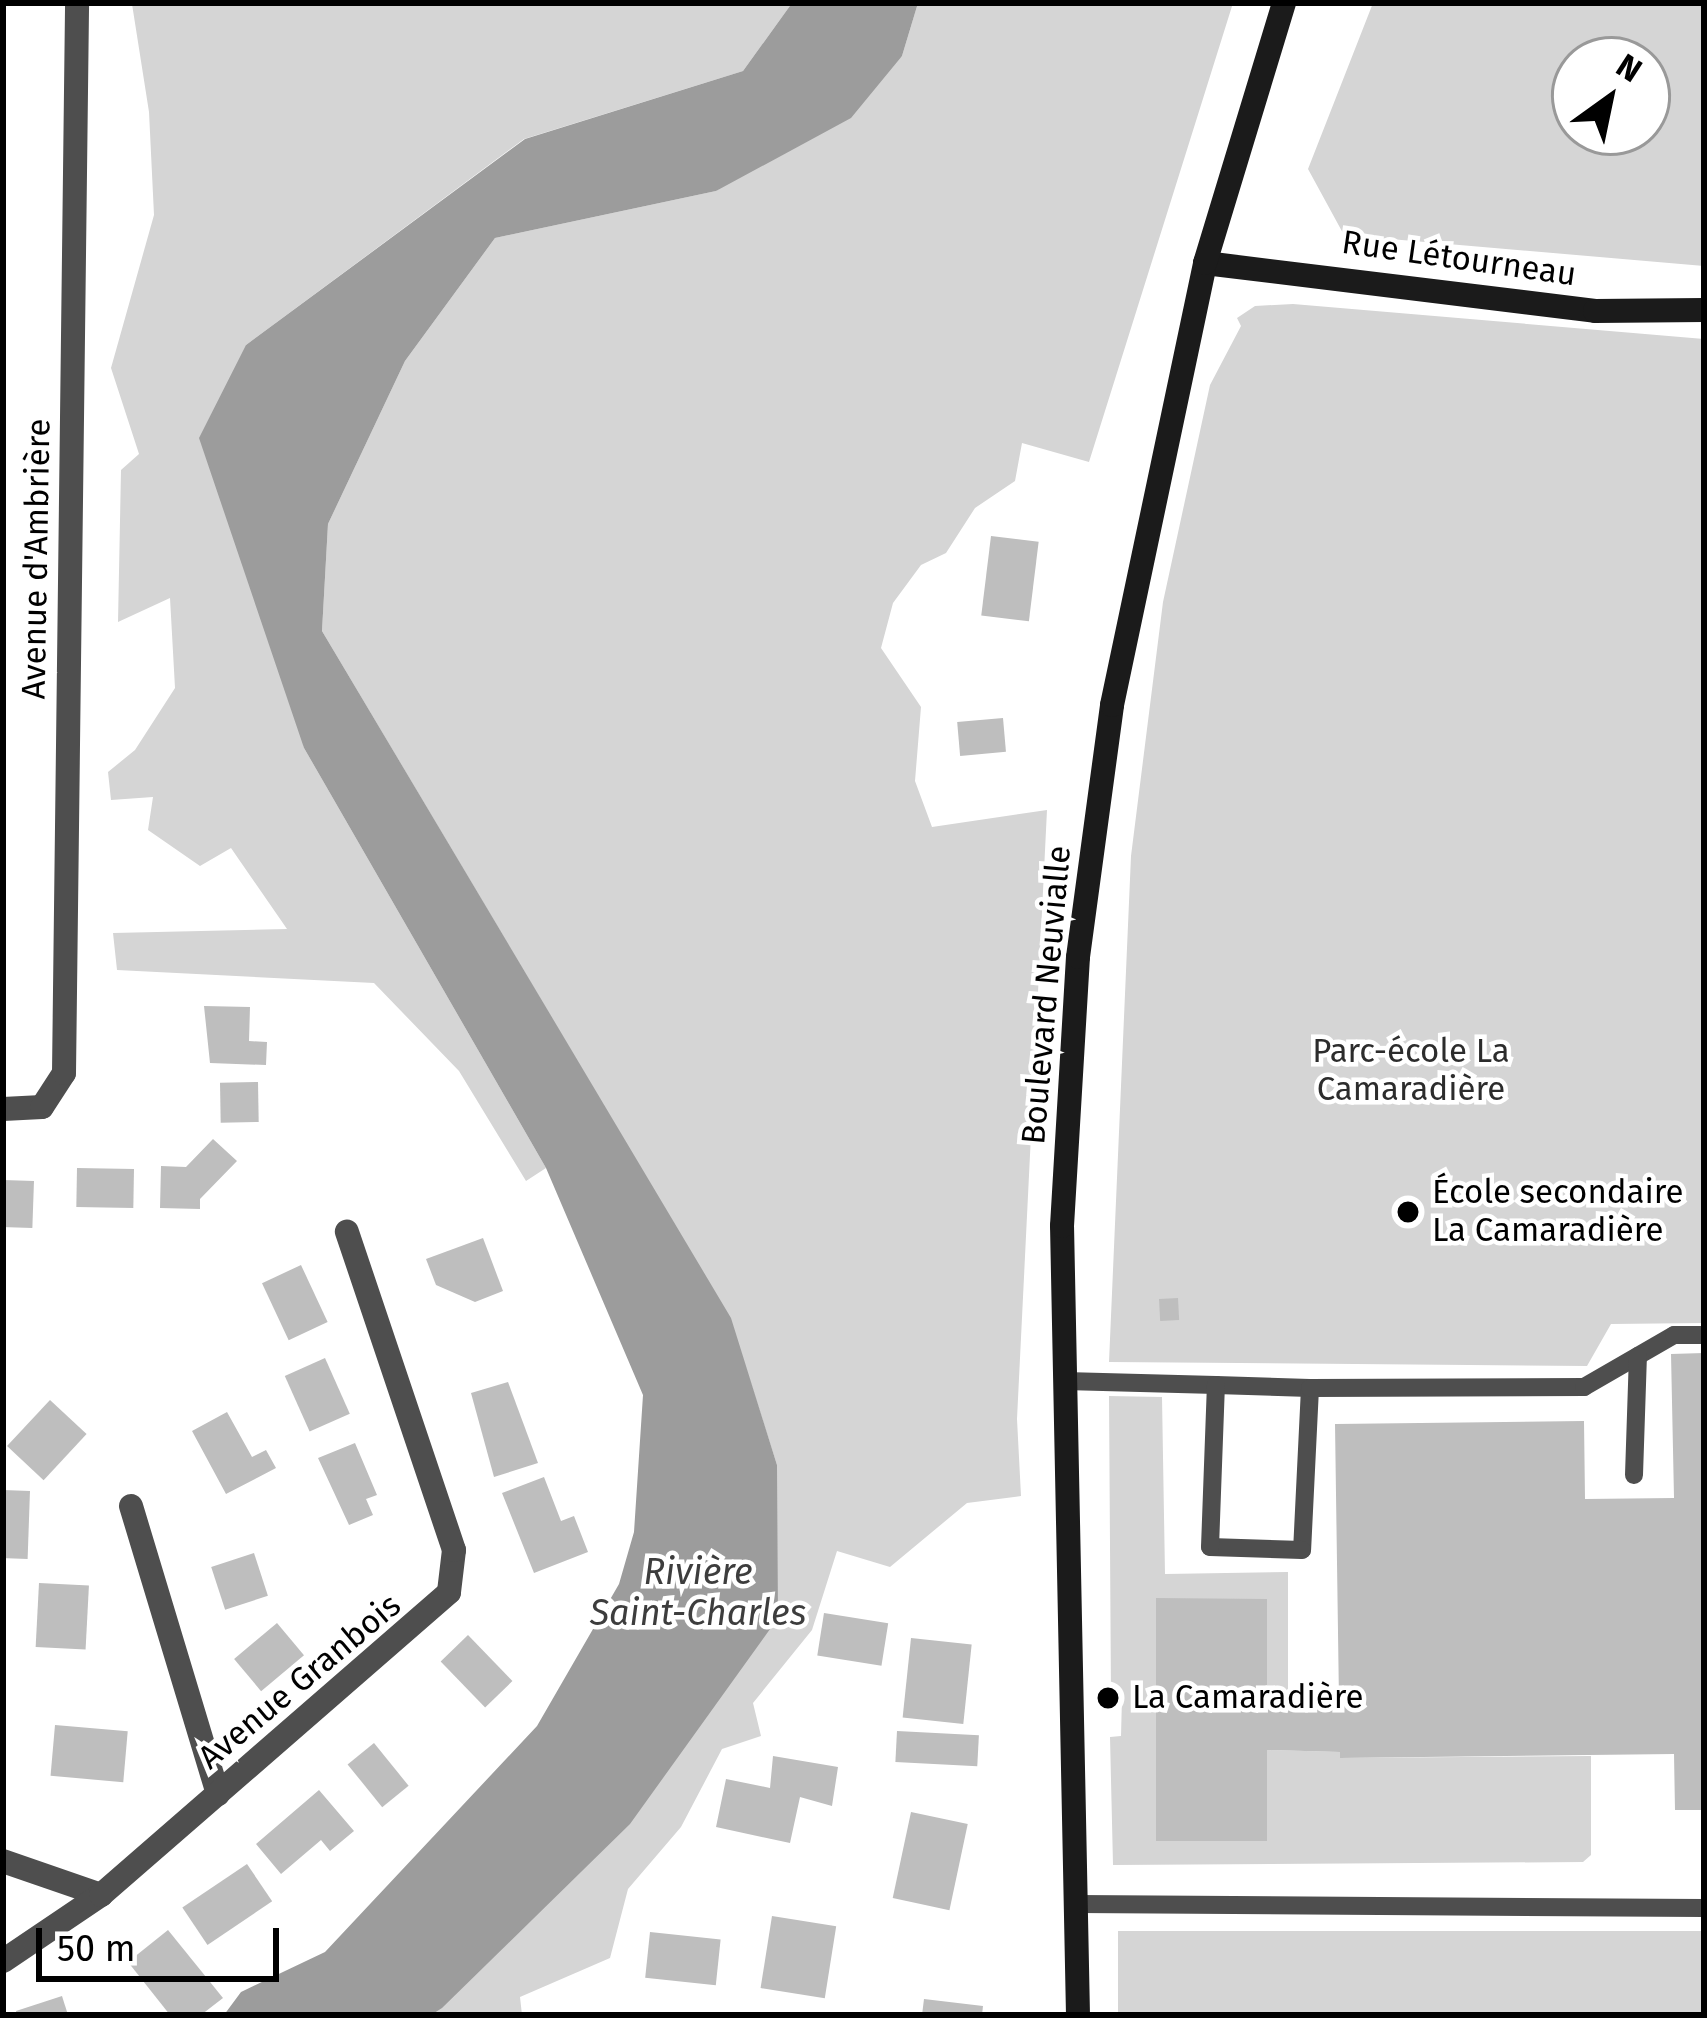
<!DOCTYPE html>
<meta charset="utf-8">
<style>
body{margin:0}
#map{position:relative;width:1707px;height:2018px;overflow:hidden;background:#fff;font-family:"Fira Sans",sans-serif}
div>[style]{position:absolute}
.green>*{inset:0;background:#d5d5d5;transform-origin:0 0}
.water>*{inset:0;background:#9c9c9c}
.building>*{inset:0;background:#bebebe;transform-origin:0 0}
.lane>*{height:18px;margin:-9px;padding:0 9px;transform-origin:9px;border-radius:9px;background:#4e4e4e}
.street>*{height:24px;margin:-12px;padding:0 12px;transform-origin:12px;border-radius:12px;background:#4e4e4e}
.secondary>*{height:24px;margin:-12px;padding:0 12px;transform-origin:12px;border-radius:12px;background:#1b1b1b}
.dots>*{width:33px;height:33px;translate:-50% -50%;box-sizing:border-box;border:6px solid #fff;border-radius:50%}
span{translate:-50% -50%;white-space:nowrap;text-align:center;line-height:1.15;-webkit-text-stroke:9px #fff;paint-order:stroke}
.street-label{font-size:33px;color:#000}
.park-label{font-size:33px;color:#2c2c2c}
.poi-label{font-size:33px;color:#000}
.left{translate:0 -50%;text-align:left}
.water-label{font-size:36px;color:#3d3d3d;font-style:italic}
.frame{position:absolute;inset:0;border:6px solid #000;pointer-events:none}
.north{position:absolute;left:1551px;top:36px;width:120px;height:120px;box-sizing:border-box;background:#fff;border:3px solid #999;border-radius:50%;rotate:33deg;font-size:33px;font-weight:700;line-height:48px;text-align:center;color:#000}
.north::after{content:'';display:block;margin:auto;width:42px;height:54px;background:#000;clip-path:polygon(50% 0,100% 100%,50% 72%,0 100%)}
.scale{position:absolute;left:36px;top:1928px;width:243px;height:54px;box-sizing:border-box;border:6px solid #000;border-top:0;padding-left:15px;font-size:36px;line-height:42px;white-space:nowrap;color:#000;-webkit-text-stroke:9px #fff;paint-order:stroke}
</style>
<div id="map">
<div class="green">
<div style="clip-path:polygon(792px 3px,743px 71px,524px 139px,246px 345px,304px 748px,546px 1168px,526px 1181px,459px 1071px,374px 983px,117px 970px,113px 933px,287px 929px,231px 848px,200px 866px,148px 830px,153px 797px,111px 800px,108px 772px,135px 750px,175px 688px,170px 598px,118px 622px,121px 470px,139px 454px,111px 368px,154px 215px,149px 112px,132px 4px)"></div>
<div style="clip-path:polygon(918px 3px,1233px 3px,1089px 462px,1022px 443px,1015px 481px,975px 508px,946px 553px,921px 565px,893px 603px,881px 648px,921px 707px,915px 781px,932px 827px,1047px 810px,1017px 1419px,1021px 1496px,967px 1503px,890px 1567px,837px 1551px,812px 1630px,753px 1703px,761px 1736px,722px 1749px,681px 1827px,628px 1889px,610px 1958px,520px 1997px,522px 2015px,431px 2015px,777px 1465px,730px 1318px,322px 631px,328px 524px,405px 361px,495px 238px,716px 191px,902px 56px)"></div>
<div style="clip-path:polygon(evenodd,1373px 3px,1704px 3px,1704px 266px,1344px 235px,1308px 169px,1373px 3px,1575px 60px,1647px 60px,1647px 132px,1575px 132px,1575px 60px)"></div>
<div style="clip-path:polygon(1293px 304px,1704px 339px,1704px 1323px,1611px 1324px,1587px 1366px,1109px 1362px,1131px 856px,1163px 602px,1210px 385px,1241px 326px,1237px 318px,1255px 306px)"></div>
<div style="clip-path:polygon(1109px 1396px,1162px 1397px,1165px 1574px,1288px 1572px,1288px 1695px,1339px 1695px,1339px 1702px,1267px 1700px,1266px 1599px,1156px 1599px,1267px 1750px,1340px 1752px,1341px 1758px,1591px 1756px,1591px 1855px,1583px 1862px,1113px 1865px,1110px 1737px,1121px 1736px,1122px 1697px,1111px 1696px)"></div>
<div style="left:1704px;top:1931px;width:84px;height:586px;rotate:90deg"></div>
</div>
<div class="water">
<div style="clip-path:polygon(792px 3px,918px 3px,902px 56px,851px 118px,716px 191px,495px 238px,405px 361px,328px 524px,322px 631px,731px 1318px,777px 1465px,778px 1618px,630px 1824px,442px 2008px,431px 2015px,224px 2015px,241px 1992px,325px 1952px,537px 1726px,619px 1584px,634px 1532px,643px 1395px,546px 1168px,304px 748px,199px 438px,246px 345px,525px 139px,743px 71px)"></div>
</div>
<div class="building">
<div style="left:991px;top:536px;width:48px;height:80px;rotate:7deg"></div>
<div style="left:1003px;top:718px;width:34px;height:46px;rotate:85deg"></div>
<div style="clip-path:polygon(204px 1006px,250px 1007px,249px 1041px,267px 1042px,266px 1065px,210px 1063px)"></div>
<div style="left:258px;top:1082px;width:40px;height:38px;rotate:89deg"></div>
<div style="clip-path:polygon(213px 1139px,237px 1161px,200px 1199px,200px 1209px,160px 1208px,161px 1166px,186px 1167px)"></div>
<div style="left:77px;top:1168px;width:57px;height:39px;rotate:1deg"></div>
<div style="left:3px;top:1180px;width:31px;height:47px;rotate:2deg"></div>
<div style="clip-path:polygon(483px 1238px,503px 1291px,475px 1302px,436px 1285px,426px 1259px)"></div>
<div style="left:301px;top:1265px;width:63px;height:43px;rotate:65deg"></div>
<div style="left:1178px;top:1298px;width:22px;height:19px;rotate:87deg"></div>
<div style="clip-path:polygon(1704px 1353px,1704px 1810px,1675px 1810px,1674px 1754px,1340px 1758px,1340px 1752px,1267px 1750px,1267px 1841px,1156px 1841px,1156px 1598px,1267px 1599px,1267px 1700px,1339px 1702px,1335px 1424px,1584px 1421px,1585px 1499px,1674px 1498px,1671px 1354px)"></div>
<div style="left:325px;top:1358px;width:61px;height:44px;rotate:66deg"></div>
<div style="clip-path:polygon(508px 1382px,538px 1463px,494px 1477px,471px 1393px)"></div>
<div style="left:50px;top:1400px;width:50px;height:63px;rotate:43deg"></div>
<div style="clip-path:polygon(227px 1412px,252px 1457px,266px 1450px,276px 1468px,226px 1494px,192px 1431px)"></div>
<div style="clip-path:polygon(355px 1443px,377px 1495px,366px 1499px,373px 1515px,349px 1525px,318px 1458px)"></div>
<div style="clip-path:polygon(544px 1477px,561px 1521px,574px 1516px,588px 1552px,534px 1573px,502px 1493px)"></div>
<div style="left:3px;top:1490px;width:27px;height:68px;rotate:2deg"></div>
<div style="left:254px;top:1553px;width:45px;height:45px;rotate:72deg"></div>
<div style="left:39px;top:1583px;width:50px;height:64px;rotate:3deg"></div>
<div style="left:824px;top:1613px;width:65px;height:43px;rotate:9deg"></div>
<div style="left:277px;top:1623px;width:42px;height:56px;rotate:50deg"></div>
<div style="left:468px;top:1635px;width:64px;height:38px;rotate:46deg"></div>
<div style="left:911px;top:1638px;width:61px;height:80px;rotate:6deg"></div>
<div style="left:55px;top:1725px;width:73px;height:51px;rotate:5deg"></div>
<div style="left:897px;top:1731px;width:82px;height:31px;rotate:3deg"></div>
<div style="left:374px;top:1743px;width:55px;height:34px;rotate:51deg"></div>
<div style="clip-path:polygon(773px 1756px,838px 1767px,832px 1806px,800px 1797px,790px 1843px,716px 1827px,726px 1779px,770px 1788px)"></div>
<div style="clip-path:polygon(319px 1790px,354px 1831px,330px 1851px,321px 1840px,281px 1874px,256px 1844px)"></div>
<div style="left:911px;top:1812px;width:58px;height:88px;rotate:12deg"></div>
<div style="left:247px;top:1864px;width:45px;height:78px;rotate:56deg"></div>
<div style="left:772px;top:1916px;width:65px;height:73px;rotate:9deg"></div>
<div style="clip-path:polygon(168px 1930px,223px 1998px,201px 2015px,170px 2015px,128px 1962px)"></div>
<div style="left:650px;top:1932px;width:71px;height:46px;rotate:6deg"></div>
<div style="clip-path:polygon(62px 1996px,68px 2015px,17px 2015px,16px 2011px)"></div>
<div style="clip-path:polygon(924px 1999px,983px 2006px,982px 2015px,922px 2015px)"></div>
</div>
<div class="lane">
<div style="left:1065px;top:1381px;width:151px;rotate:1.5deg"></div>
<div style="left:1216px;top:1385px;width:94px;rotate:1.8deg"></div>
<div style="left:1310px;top:1388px;width:162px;rotate:92.8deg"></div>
<div style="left:1302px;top:1550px;width:92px;rotate:-178.1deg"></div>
<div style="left:1210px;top:1547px;width:162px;rotate:-87.9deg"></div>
<div style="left:1310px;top:1388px;width:274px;rotate:-0.2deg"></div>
<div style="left:1584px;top:1387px;width:104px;rotate:-30deg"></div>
<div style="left:1674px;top:1335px;width:30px"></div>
<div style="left:1634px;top:1475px;width:119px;rotate:-88.1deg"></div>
<div style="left:1077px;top:1904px;width:627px;rotate:0.37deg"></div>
</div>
<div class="street">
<div style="left:3px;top:1109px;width:39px;rotate:-3deg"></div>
<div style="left:42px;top:1107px;width:40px;rotate:-57.1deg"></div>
<div style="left:64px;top:1073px;width:1070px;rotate:-89.3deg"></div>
<div style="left:131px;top:1506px;width:301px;rotate:73.2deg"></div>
<div style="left:3px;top:1861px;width:104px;rotate:19.1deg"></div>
<div style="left:3px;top:1961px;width:118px;rotate:-34deg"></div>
<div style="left:101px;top:1895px;width:461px;rotate:-41deg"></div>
<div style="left:449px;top:1592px;width:42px;rotate:-83.2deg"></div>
<div style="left:454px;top:1550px;width:336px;rotate:-108.6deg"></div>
</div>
<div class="secondary">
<div style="left:1205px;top:263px;width:393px;rotate:7deg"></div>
<div style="left:1595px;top:311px;width:109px;rotate:-0.5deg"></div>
<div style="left:1078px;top:2015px;width:789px;rotate:-91.16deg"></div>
<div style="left:1062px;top:1226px;width:269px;rotate:-86.6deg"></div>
<div style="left:1078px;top:957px;width:254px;rotate:-82.3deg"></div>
<div style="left:1112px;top:705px;width:452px;rotate:-78.1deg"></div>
<div style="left:1205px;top:263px;width:272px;rotate:-73.1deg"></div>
</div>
<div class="dots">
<div style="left:1408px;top:1212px;background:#000"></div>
<div style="left:1108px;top:1698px;background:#000"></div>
</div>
<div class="street-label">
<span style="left:1459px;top:259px;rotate:8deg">Rue Létourneau</span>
<span style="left:37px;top:559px;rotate:-89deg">Avenue d'Ambrière</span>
<span style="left:1047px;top:995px;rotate:-85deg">Boulevard Neuvialle</span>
<span style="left:300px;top:1682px;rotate:-40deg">Avenue Granbois</span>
</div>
<div class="park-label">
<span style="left:1411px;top:1071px">Parc-école La<br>Camaradière</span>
</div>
<div class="poi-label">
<span class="left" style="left:1432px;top:1212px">École secondaire<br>La Camaradière</span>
<span class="left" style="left:1132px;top:1698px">La Camaradière</span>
</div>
<div class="water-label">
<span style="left:698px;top:1593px">Rivière<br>Saint-Charles</span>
</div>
<div class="frame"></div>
<div class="north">N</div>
<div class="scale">50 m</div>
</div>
